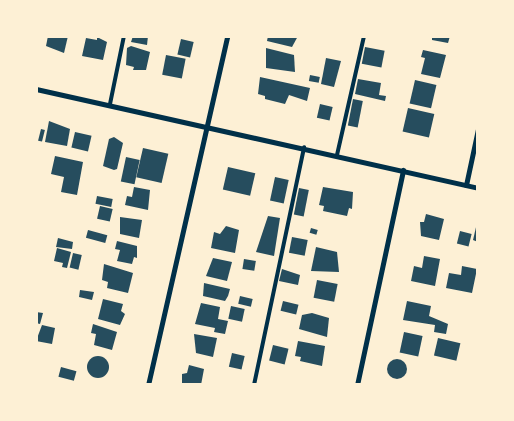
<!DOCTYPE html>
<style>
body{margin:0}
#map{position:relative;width:514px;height:421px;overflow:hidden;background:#fdf0d5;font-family:Jost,sans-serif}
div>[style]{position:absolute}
.building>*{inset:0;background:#264d5e;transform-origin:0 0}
.round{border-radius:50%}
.service>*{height:4px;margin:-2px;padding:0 2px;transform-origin:2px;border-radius:2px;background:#003049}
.minor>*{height:5px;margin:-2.5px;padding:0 2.5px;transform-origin:2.5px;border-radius:2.5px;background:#003049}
span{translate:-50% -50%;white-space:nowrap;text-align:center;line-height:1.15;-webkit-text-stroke:4.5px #fdf0d5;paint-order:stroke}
.frame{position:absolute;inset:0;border:38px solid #fdf0d5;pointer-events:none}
</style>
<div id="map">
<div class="building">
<div style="clip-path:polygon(48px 36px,68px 36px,64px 53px,46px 46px)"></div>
<div style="clip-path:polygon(133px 36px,148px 36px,147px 45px,131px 42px)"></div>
<div style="clip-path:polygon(268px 36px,298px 36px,292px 47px,267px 41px)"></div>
<div style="clip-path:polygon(432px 36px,450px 36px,448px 43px,432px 40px)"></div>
<div style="clip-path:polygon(97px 37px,107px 42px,103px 60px,82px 56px,86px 38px,97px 40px)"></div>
<div style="left:181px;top:39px;width:13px;height:16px;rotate:13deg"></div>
<div style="clip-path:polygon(131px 46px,150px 52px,146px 70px,133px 70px,134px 67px,126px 65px,127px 48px)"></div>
<div style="left:365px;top:47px;width:20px;height:17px;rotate:11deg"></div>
<div style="clip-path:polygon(266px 48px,294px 55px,295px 72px,266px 68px)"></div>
<div style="clip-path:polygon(423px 50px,446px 55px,440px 78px,421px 74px,425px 58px,421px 57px)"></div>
<div style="left:166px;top:55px;width:20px;height:20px;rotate:11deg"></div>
<div style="clip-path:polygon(326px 58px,341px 61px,334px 87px,321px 84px)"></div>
<div style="left:310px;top:75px;width:10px;height:6px;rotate:11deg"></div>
<div style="clip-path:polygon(260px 77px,310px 88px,307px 101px,289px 95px,285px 104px,265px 99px,265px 96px,258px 94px)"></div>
<div style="clip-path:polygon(358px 79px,381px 83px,379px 95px,386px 96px,385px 101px,355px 94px)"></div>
<div style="left:415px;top:80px;width:22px;height:24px;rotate:13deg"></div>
<div style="left:353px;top:99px;width:10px;height:27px;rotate:11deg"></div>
<div style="left:320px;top:104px;width:13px;height:14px;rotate:13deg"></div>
<div style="left:408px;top:108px;width:27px;height:24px;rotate:13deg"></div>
<div style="clip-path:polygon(49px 121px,70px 129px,67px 146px,45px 142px)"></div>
<div style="left:41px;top:129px;width:4px;height:12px;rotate:14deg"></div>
<div style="left:75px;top:132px;width:17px;height:16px;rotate:13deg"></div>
<div style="clip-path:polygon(114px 137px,123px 143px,117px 169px,114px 170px,103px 166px,109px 139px)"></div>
<div style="left:143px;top:148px;width:26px;height:30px;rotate:13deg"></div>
<div style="clip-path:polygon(55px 156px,83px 162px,77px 195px,61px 192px,64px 177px,51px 174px)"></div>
<div style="left:126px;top:157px;width:14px;height:25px;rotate:12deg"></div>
<div style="left:228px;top:167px;width:28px;height:23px;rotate:13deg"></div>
<div style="left:275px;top:177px;width:14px;height:24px;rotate:12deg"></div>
<div style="clip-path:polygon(134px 187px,150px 190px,148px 210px,125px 205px,127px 196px,132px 197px)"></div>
<div style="clip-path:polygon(323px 187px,353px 192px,352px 209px,349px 208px,347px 216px,323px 211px,324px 206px,319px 205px)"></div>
<div style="left:299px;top:188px;width:10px;height:27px;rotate:11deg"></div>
<div style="left:97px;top:196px;width:16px;height:8px;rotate:11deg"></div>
<div style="left:100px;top:206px;width:13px;height:13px;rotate:13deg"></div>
<div style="clip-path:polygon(426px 214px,444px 219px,439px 240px,421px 236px,420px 222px,424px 222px)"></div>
<div style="clip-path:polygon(268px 216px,280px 218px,274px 256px,256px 252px)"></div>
<div style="clip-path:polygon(120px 217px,142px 220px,139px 238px,120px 234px)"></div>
<div style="clip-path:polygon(477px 223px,478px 223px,478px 242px,473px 240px)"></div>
<div style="clip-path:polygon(226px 226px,239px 230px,235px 253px,211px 248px,214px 232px,220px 234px)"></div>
<div style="left:311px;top:228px;width:7px;height:5px;rotate:16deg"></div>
<div style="left:88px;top:230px;width:20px;height:8px;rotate:15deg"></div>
<div style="left:460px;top:231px;width:12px;height:13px;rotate:14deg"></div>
<div style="left:292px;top:237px;width:16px;height:16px;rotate:11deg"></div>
<div style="clip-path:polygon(58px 238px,73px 242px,72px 249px,56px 247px)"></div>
<div style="clip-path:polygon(117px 241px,137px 246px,137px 258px,134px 257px,132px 264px,117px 261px,120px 250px,115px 249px)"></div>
<div style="clip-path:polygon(316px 247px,337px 252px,339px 272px,311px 271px)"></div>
<div style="clip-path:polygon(57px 248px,71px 252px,67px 268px,62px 267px,63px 263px,54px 261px)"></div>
<div style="left:73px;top:253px;width:9px;height:15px;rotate:13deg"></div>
<div style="clip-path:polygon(424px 256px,440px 259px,435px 286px,411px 281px,414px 266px,422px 268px)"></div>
<div style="clip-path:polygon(213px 258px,232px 262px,227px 281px,206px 276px)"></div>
<div style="left:244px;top:259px;width:12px;height:10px;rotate:9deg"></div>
<div style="clip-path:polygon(104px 264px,133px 273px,128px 293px,107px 288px,108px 282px,102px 280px)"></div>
<div style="clip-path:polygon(462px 266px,477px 269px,472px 293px,446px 288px,449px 273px,461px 275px)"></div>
<div style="clip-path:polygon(282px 269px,300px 275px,298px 285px,279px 281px)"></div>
<div style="left:317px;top:280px;width:21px;height:18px;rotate:11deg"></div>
<div style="clip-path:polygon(204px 283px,230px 289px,228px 296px,225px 301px,203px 296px)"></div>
<div style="clip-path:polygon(80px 290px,94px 292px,92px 300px,79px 297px)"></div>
<div style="left:240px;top:296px;width:13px;height:8px;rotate:13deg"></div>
<div style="clip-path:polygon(103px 299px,123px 304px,121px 311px,125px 314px,120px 325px,98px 319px)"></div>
<div style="left:283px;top:301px;width:16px;height:10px;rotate:14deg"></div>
<div style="clip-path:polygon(407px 301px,431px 306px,429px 316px,448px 324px,446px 334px,434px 332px,435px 325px,403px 320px)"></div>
<div style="clip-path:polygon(201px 303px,220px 307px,218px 319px,228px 321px,225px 334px,214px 332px,215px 328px,195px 324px)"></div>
<div style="left:231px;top:306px;width:14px;height:13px;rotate:12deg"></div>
<div style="clip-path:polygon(36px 312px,43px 313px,40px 324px,36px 323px)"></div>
<div style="clip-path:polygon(312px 313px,329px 318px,327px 337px,299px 329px,302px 315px)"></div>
<div style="clip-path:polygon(93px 324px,117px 332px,112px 350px,94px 345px,96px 334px,91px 333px)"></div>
<div style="clip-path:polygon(42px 325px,55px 328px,52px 344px,36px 341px)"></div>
<div style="left:404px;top:332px;width:19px;height:21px;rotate:12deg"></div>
<div style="clip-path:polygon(194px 334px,217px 338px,213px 357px,196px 353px)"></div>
<div style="left:438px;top:338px;width:23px;height:18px;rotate:13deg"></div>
<div style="clip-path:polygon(298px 341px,325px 346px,322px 366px,300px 361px,301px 357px,295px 356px)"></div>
<div style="left:273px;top:345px;width:16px;height:16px;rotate:14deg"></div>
<div style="left:232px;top:353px;width:13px;height:14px;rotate:13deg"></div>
<div class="round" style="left:87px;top:356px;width:22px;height:22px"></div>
<div class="round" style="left:387px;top:359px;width:20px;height:20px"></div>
<div style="clip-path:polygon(189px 365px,204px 369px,201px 385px,182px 384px,182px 374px,187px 373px)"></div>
<div style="left:61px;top:367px;width:16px;height:10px;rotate:15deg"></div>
</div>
<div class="service">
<div style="left:110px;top:104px;width:69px;rotate:-78.4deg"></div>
<div style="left:337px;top:155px;width:122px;rotate:-77.2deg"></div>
<div style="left:254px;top:385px;width:243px;rotate:-78.1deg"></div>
</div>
<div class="minor">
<div style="left:36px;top:89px;width:453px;rotate:12.6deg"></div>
<div style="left:466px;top:185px;width:57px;rotate:-77.9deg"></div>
<div style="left:148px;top:385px;width:358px;rotate:-77.2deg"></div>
<div style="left:357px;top:385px;width:220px;rotate:-77.9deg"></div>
</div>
<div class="frame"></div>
</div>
